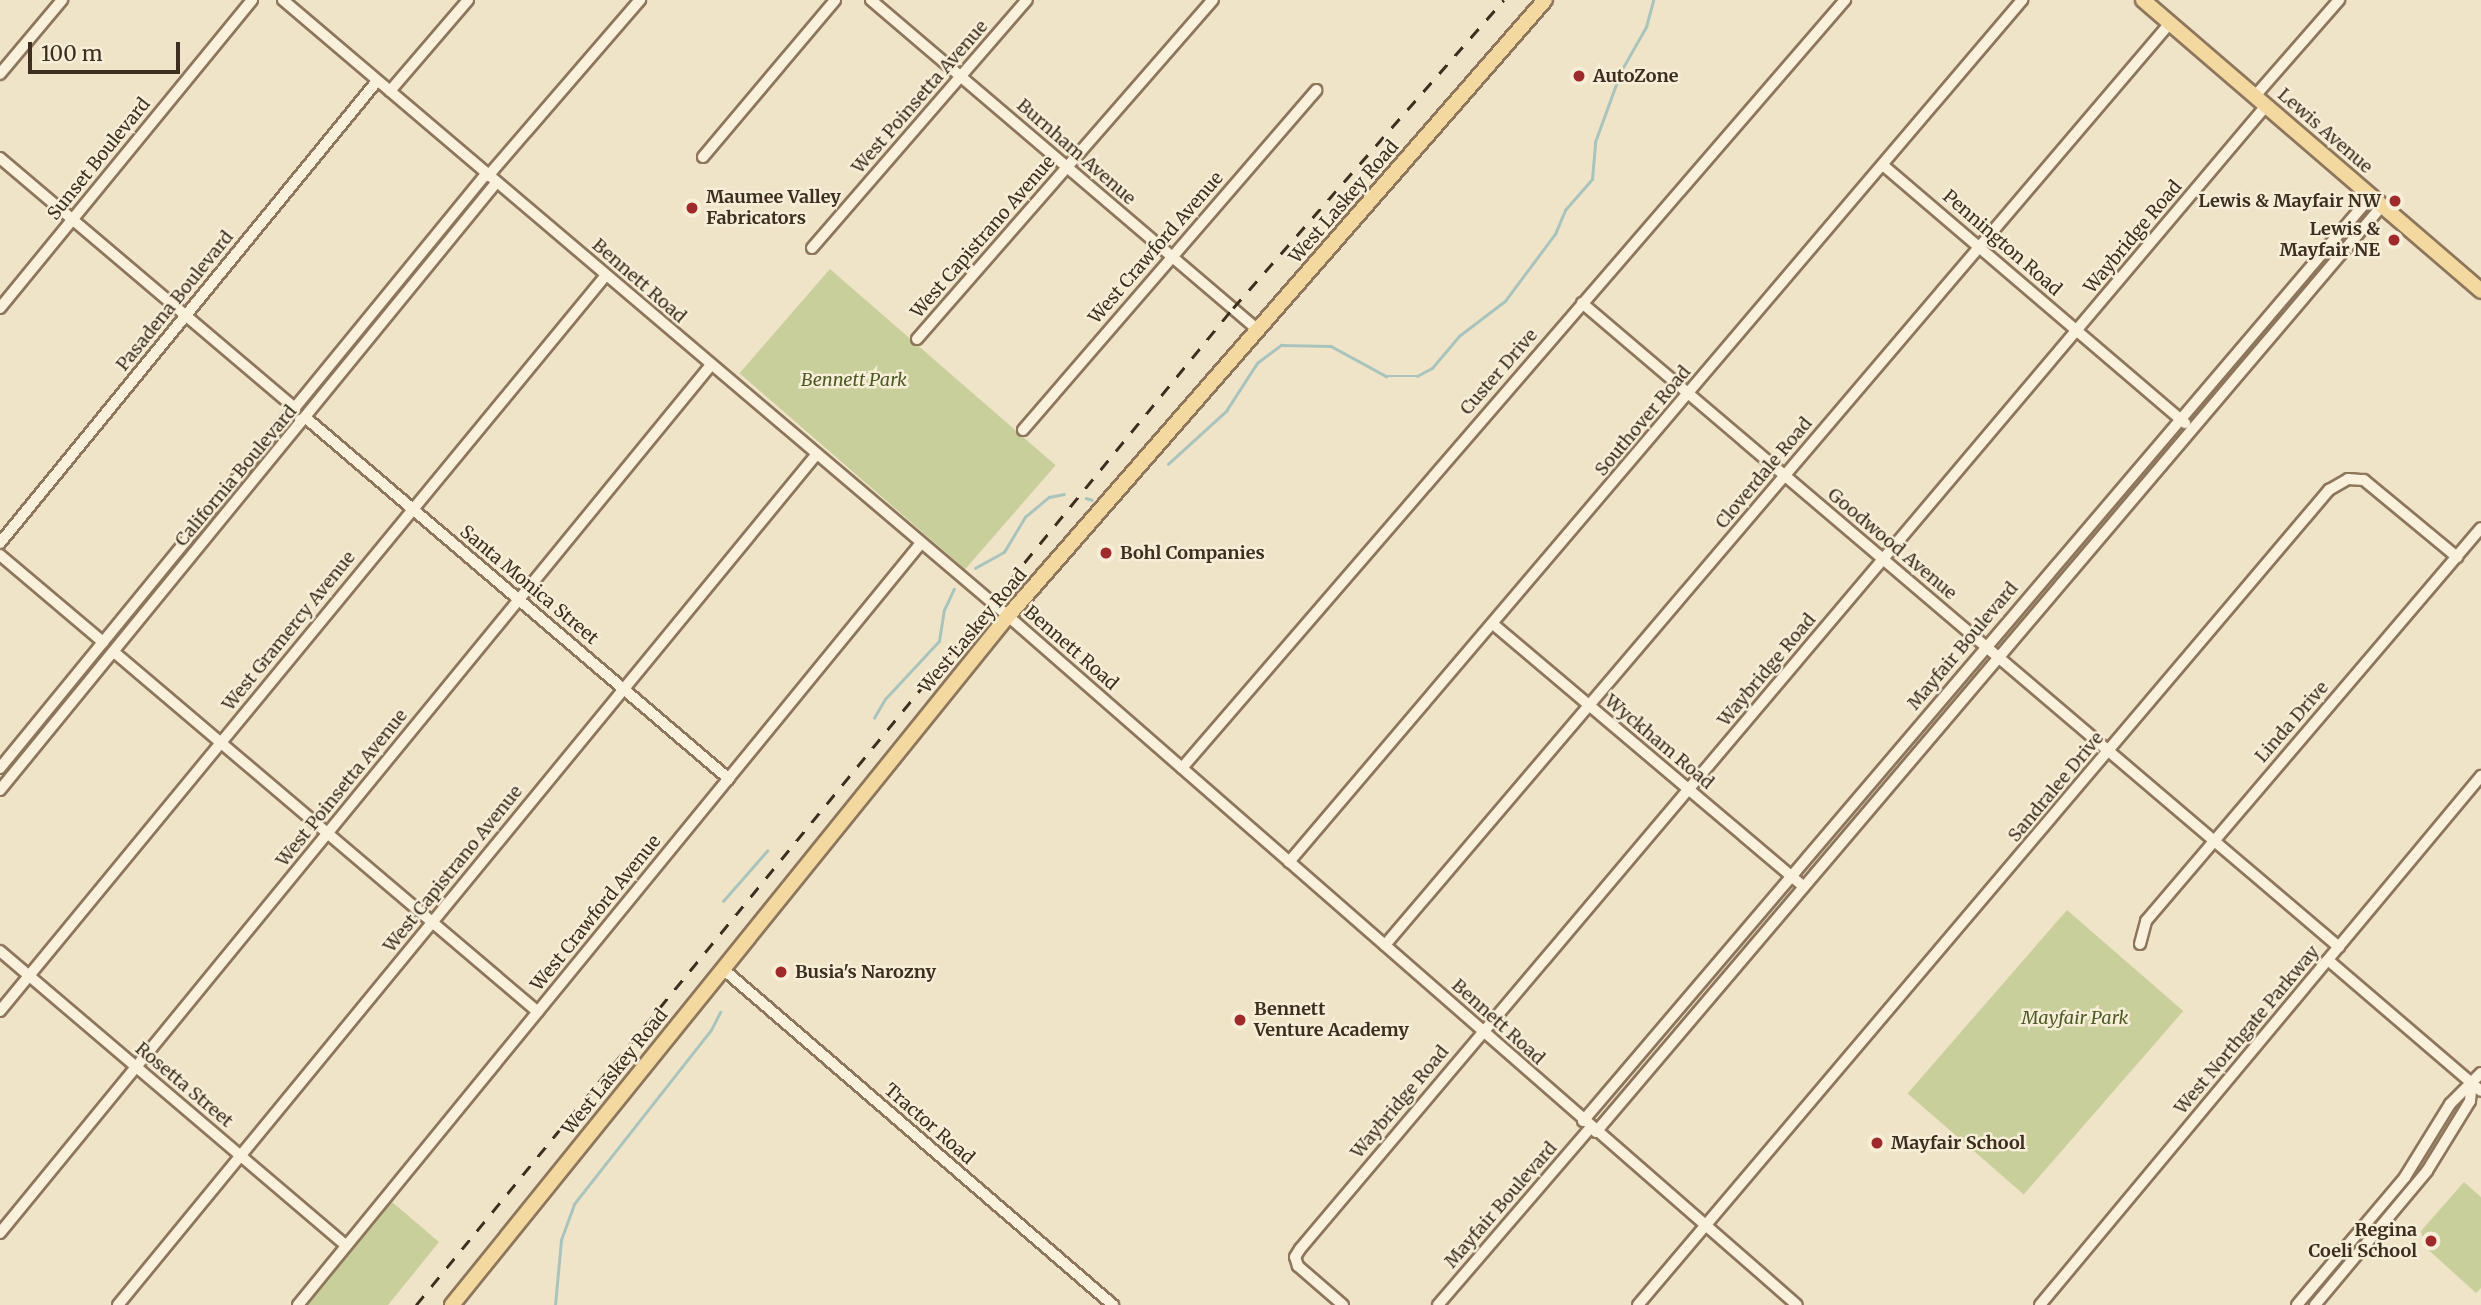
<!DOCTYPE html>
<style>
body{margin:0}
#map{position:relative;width:2481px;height:1305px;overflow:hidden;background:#f0e4c8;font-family:Merriweather,serif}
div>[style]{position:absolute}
.green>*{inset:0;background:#c9cf9b;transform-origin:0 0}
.stream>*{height:2.5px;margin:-1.25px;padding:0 1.25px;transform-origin:1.25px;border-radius:1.25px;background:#a9c4bc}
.roads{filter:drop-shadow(2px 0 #8d765c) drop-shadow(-2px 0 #8d765c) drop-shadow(0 2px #8d765c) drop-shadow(0 -2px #8d765c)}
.minor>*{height:10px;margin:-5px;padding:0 5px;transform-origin:5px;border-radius:5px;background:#faf1dc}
.major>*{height:14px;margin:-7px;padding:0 7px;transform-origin:7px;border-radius:7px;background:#f3d9a0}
.rail>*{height:2.5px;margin-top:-1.25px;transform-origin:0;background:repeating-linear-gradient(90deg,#3d2e20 0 12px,transparent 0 24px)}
.dots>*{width:19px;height:19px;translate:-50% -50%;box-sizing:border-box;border:4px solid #f7eed8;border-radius:50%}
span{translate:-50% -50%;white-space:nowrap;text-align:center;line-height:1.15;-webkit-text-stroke:5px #f7eed8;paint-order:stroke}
.poi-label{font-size:18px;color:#3d2e20;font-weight:700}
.left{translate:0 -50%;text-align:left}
.right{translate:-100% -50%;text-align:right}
.street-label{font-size:18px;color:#3d2e20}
.park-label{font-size:18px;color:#4d5a26;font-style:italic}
.scale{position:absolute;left:28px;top:42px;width:152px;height:32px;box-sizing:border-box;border:4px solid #3d2e20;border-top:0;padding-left:9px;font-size:21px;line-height:24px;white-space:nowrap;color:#3d2e20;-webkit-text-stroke:5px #f7eed8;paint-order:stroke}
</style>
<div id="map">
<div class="green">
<div style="left:830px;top:269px;width:299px;height:138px;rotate:41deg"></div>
<div style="left:2067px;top:910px;width:154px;height:243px;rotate:41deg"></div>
<div style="clip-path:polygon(2464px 1182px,2481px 1197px,2481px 1288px,2476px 1293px,2424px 1246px,2421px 1231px)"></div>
<div style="clip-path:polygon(391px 1201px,439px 1242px,388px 1305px,306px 1305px)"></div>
</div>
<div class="stream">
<div style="left:1168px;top:464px;width:79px;rotate:-42.4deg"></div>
<div style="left:1226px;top:411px;width:57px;rotate:-57.1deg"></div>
<div style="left:1257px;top:363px;width:30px;rotate:-37deg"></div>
<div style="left:1281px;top:345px;width:50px;rotate:1.1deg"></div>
<div style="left:1331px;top:346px;width:63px;rotate:28.6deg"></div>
<div style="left:1386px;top:376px;width:31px"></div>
<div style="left:1417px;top:376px;width:17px;rotate:-28deg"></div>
<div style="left:1432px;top:368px;width:42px;rotate:-49.8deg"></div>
<div style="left:1459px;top:336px;width:58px;rotate:-37.3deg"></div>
<div style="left:1505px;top:301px;width:84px;rotate:-53.3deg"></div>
<div style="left:1555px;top:234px;width:26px;rotate:-67deg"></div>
<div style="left:1565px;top:210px;width:41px;rotate:-48.9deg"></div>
<div style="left:1592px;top:179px;width:37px;rotate:-85deg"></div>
<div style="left:1595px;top:142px;width:76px;rotate:-69.9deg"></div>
<div style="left:1621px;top:71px;width:51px;rotate:-60.4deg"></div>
<div style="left:1646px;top:27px;width:28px;rotate:-75deg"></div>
<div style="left:1086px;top:498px;width:6px;rotate:18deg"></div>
<div style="left:975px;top:568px;width:33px;rotate:-29deg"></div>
<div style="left:1004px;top:552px;width:41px;rotate:-59deg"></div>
<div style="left:1025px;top:517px;width:31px;rotate:-40deg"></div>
<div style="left:1049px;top:497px;width:15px;rotate:-11deg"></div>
<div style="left:874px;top:718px;width:22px;rotate:-60deg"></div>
<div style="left:885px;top:699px;width:79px;rotate:-47deg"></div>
<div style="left:939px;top:641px;width:31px;rotate:-81deg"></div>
<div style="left:944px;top:610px;width:23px;rotate:-65deg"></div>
<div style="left:723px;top:901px;width:67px;rotate:-48.7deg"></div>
<div style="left:555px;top:1305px;width:65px;rotate:-84.7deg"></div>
<div style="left:561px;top:1240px;width:38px;rotate:-70deg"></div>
<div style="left:574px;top:1204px;width:221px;rotate:-51.8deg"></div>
<div style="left:711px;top:1030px;width:20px;rotate:-63deg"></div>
</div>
<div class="roads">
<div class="minor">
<div style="left:283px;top:0;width:951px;rotate:40.35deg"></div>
<div style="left:1008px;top:616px;width:1047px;rotate:41.13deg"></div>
<div style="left:871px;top:0;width:509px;rotate:40.45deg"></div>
<div style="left:0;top:74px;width:97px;rotate:-50deg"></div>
<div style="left:390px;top:91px;width:120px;rotate:-49.4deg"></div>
<div style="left:2255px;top:96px;width:128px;rotate:-48.8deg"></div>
<div style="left:703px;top:157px;width:205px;rotate:-49.9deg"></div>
<div style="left:0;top:158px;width:387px;rotate:40.3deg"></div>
<div style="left:1884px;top:166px;width:396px;rotate:40.5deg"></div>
<div style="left:488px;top:176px;width:233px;rotate:-49.2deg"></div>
<div style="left:812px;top:248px;width:328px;rotate:-49.1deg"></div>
<div style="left:1582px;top:303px;width:994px;rotate:40.39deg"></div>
<div style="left:0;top:308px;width:398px;rotate:-50.7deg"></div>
<div style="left:917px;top:339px;width:450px;rotate:-48.9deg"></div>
<div style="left:300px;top:420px;width:6px;rotate:-18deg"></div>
<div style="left:306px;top:418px;width:556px;rotate:40.48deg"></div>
<div style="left:1023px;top:430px;width:449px;rotate:-49.2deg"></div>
<div style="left:0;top:543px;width:596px;rotate:-50.78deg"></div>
<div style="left:0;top:555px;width:135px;rotate:40.2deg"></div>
<div style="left:1493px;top:624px;width:407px;rotate:40.2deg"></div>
<div style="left:114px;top:652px;width:556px;rotate:40.33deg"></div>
<div style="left:0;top:768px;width:767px;rotate:-50.71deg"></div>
<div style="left:1182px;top:768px;width:1015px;rotate:-49.2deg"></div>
<div style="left:0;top:790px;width:784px;rotate:-50.75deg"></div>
<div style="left:1289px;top:862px;width:1132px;rotate:-49.62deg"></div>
<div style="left:2140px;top:944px;width:24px;rotate:-75deg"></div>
<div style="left:2146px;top:921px;width:516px;rotate:-49.56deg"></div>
<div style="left:1385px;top:945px;width:1211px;rotate:-49.59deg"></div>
<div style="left:0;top:951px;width:454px;rotate:40.4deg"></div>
<div style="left:2328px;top:960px;width:201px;rotate:40.6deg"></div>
<div style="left:723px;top:969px;width:515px;rotate:40.75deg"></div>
<div style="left:0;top:1011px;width:953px;rotate:-50.53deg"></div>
<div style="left:1583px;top:1121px;width:1215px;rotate:-49.57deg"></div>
<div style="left:1596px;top:1132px;width:1215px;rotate:-49.68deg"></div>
<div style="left:0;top:1233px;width:1122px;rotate:-50.68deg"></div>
<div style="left:118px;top:1305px;width:1100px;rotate:-50.61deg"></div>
<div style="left:298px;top:1305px;width:984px;rotate:-50.73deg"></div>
<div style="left:1343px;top:1305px;width:60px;rotate:-139.1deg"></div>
<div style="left:1298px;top:1266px;width:9px;rotate:-108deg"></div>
<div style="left:1295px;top:1257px;width:9px;rotate:-58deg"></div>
<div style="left:1300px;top:1249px;width:1497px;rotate:-49.8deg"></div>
<div style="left:1438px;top:1305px;width:235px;rotate:-49.3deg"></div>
<div style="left:1638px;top:1305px;width:1069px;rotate:-49.71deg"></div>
<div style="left:2329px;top:490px;width:22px;rotate:-30deg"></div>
<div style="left:2348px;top:479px;width:16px;rotate:4deg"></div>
<div style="left:2364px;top:480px;width:121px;rotate:39.6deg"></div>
<div style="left:2040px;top:1305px;width:689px;rotate:-50.18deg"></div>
<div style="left:2297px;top:1305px;width:167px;rotate:-49.8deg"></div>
<div style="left:2405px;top:1177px;width:86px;rotate:-58.3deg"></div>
<div style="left:2450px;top:1104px;width:44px;rotate:-45deg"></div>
<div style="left:2315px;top:1305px;width:175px;rotate:-50.1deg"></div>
<div style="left:2427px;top:1171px;width:82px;rotate:-58.4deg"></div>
<div style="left:2470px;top:1101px;width:18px;rotate:-84deg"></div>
</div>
<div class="major">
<div style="left:2143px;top:0;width:446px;rotate:40.7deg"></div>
<div style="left:452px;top:1305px;width:885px;rotate:-51.1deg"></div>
<div style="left:1008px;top:616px;width:817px;rotate:-48.92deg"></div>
</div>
</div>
<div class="rail">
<div style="left:416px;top:1305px;width:1289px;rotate:-50.67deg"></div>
<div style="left:1233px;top:308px;width:410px;rotate:-48.7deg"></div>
</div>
<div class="dots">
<div style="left:1579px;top:76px;background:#9e2a2b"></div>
<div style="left:2395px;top:201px;background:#9e2a2b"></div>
<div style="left:692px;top:208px;background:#9e2a2b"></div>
<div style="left:2394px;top:240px;background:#9e2a2b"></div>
<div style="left:1106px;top:553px;background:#9e2a2b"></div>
<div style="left:781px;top:972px;background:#9e2a2b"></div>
<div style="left:1240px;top:1020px;background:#9e2a2b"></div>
<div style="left:1877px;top:1143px;background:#9e2a2b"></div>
<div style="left:2431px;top:1241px;background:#9e2a2b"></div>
</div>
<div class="poi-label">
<span class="left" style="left:1593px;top:76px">AutoZone</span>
<span class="left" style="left:706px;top:208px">Maumee Valley<br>Fabricators</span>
<span class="right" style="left:2381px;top:201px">Lewis &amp; Mayfair NW</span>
<span class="right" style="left:2380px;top:240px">Lewis &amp;<br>Mayfair NE</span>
<span class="left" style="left:1120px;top:553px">Bohl Companies</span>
<span class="left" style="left:795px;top:972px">Busia's Narozny</span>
<span class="left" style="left:1254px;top:1020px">Bennett<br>Venture Academy</span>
<span class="left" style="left:1891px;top:1143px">Mayfair School</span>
<span class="right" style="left:2417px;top:1241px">Regina<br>Coeli School</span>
</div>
<div class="street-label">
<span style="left:920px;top:97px;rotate:-49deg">West Poinsetta Avenue</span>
<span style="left:2325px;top:131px;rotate:41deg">Lewis Avenue</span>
<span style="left:1076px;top:152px;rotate:41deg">Burnham Avenue</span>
<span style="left:99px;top:159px;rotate:-51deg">Sunset Boulevard</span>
<span style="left:1344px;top:202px;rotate:-49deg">West Laskey Road</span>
<span style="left:983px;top:237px;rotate:-49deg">West Capistrano Avenue</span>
<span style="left:2133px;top:237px;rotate:-50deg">Waybridge Road</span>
<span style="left:2002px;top:243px;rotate:41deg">Pennington Road</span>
<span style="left:1156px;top:248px;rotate:-49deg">West Crawford Avenue</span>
<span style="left:639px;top:281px;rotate:41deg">Bennett Road</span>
<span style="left:175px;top:301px;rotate:-51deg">Pasadena Boulevard</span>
<span style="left:1499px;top:372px;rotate:-49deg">Custer Drive</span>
<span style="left:1643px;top:421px;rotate:-50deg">Southover Road</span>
<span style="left:1764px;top:473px;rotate:-50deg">Cloverdale Road</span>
<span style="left:236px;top:476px;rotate:-50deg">California Boulevard</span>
<span style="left:1892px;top:544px;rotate:40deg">Goodwood Avenue</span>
<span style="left:529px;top:585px;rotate:40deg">Santa Monica Street</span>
<span style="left:289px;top:631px;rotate:-51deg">West Gramercy Avenue</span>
<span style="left:973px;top:631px;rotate:-50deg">West Laskey Road</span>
<span style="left:1963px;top:646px;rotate:-50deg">Mayfair Boulevard</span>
<span style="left:1071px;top:648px;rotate:41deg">Bennett Road</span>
<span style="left:1767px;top:670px;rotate:-50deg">Waybridge Road</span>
<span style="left:2292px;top:722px;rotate:-49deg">Linda Drive</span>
<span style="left:1659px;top:742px;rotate:40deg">Wyckham Road</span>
<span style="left:2056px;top:787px;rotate:-50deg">Sandralee Drive</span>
<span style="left:342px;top:788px;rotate:-51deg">West Poinsetta Avenue</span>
<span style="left:453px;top:869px;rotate:-51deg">West Capistrano Avenue</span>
<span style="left:596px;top:913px;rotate:-51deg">West Crawford Avenue</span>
<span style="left:1498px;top:1022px;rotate:42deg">Bennett Road</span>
<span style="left:2247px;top:1030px;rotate:-50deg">West Northgate Parkway</span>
<span style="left:615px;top:1072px;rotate:-51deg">West Laskey Road</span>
<span style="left:184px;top:1085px;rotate:40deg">Rosetta Street</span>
<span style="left:1400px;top:1102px;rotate:-50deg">Waybridge Road</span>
<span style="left:929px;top:1124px;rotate:41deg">Tractor Road</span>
<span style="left:1501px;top:1205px;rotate:-49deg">Mayfair Boulevard</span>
</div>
<div class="park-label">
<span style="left:854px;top:380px">Bennett Park</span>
<span style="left:2075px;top:1018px">Mayfair Park</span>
</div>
<div class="scale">100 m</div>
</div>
